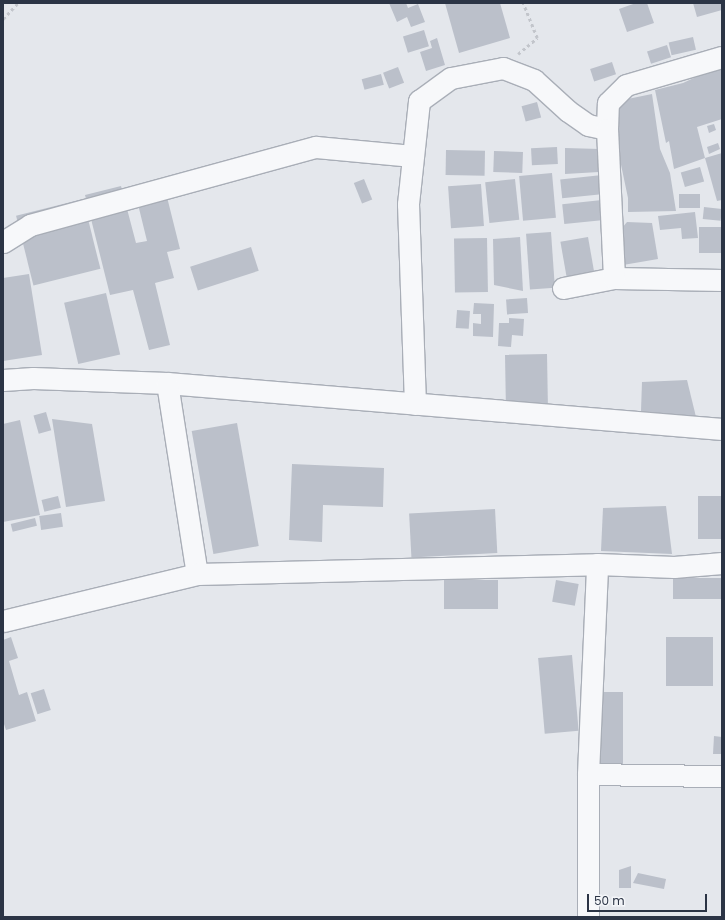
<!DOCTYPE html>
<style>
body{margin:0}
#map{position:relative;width:725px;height:920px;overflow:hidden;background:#e4e7ec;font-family:Poppins,sans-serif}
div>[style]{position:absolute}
.building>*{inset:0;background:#bbc0ca;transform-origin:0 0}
.path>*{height:2.5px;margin-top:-1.25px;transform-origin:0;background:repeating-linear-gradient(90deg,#c2c5cb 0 3px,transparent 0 6px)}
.roads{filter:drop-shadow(1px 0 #a9aeb7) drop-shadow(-1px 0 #a9aeb7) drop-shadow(0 1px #a9aeb7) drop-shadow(0 -1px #a9aeb7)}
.minor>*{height:21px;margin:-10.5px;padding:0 10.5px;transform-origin:10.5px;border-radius:10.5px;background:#f7f8fa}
span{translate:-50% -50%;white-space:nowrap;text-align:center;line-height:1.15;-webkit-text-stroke:3.5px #f4f6f9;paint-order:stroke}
.frame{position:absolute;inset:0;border:4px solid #2b3445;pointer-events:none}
.scale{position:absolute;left:587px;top:894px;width:120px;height:18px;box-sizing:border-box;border:2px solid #2b3445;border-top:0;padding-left:5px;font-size:12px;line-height:14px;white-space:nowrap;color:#2b3445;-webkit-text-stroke:3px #f4f6f9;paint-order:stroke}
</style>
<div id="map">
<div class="building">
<div style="clip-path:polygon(389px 3px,406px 3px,408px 8px,418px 4px,425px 22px,411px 27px,407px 17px,397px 22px)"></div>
<div style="clip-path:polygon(445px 3px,500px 3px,510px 38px,459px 53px)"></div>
<div style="clip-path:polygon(636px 3px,647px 3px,654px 23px,627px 32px,619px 9px)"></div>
<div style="clip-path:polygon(693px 3px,722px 3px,722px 10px,697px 17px)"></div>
<div style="left:424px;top:30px;width:17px;height:22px;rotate:73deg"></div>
<div style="left:693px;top:37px;width:13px;height:25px;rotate:77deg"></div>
<div style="clip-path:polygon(437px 38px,445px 65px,426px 71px,420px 52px,432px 48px,430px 41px)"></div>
<div style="left:667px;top:45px;width:13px;height:21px;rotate:72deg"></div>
<div style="left:612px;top:62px;width:13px;height:23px;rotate:72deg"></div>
<div style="clip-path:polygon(722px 65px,722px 119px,697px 127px,705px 158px,674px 169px,669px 141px,666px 143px,655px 90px,683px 83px)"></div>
<div style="left:398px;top:67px;width:17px;height:16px;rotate:69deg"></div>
<div style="left:381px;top:74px;width:11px;height:20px;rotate:75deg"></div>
<div style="clip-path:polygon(652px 94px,660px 149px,670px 173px,676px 211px,628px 212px,628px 198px,608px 103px)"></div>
<div style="left:537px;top:102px;width:16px;height:16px;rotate:75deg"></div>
<div style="clip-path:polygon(714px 124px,716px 130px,709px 133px,707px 126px)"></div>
<div style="clip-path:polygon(718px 143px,720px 149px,709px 154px,707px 147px)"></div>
<div style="left:557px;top:147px;width:17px;height:26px;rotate:87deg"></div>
<div style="clip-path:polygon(565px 148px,600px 149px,599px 172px,565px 174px)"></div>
<div style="left:446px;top:150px;width:39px;height:25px;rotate:1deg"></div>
<div style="left:494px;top:151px;width:29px;height:21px;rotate:2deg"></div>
<div style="clip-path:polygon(722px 153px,722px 200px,717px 201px,705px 158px)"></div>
<div style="left:700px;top:167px;width:15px;height:20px;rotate:74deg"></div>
<div style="left:552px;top:173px;width:45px;height:33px;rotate:85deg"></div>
<div style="left:602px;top:175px;width:19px;height:42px;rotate:84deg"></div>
<div style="left:364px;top:179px;width:22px;height:11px;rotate:68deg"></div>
<div style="left:515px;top:179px;width:41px;height:30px;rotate:84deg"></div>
<div style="clip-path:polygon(163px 181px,180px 249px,167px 252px,174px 278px,155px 283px,170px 345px,149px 350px,133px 290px,110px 295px,85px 195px,121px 186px,136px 243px,147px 241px,134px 188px)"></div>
<div style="left:481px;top:184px;width:42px;height:33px;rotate:86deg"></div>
<div style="left:700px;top:194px;width:14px;height:21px;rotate:90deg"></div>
<div style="left:83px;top:199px;width:72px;height:69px;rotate:76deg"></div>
<div style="left:602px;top:200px;width:20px;height:40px;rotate:84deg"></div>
<div style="left:704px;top:207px;width:18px;height:12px;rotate:6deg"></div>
<div style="clip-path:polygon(695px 212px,698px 238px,682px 239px,681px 228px,660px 230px,658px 216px)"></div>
<div style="clip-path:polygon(627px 222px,652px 223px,658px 259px,623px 265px,617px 234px)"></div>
<div style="left:722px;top:227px;width:26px;height:23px;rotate:90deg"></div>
<div style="left:551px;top:232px;width:56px;height:25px;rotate:86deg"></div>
<div style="clip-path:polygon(520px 237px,523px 291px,494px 285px,493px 239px)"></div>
<div style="left:588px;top:237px;width:41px;height:28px;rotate:80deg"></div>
<div style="left:487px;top:238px;width:54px;height:33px;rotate:89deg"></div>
<div style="left:251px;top:247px;width:25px;height:64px;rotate:72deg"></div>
<div style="clip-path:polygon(29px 274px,42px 355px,3px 361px,3px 278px)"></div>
<div style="left:106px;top:293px;width:63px;height:43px;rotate:77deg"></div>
<div style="left:527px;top:298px;width:15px;height:21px;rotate:86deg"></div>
<div style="clip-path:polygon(474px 303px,494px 304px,493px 337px,473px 336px,473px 323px,481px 324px,481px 314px,473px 314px)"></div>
<div style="left:457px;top:310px;width:13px;height:18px;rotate:4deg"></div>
<div style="clip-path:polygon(509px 318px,524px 319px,523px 336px,512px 335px,511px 347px,498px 346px,499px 323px,509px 323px)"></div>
<div style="left:547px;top:354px;width:52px;height:42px;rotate:89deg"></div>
<div style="clip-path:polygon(687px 380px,696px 417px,641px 411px,642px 382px)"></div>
<div style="left:46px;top:412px;width:19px;height:13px;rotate:74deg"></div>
<div style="clip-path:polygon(52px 419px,92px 424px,105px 501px,66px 507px)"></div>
<div style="clip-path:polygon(20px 420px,40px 515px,3px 522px,3px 424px)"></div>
<div style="left:237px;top:423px;width:125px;height:46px;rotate:80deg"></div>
<div style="clip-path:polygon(292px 464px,384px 468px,383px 507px,323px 505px,322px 542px,289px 540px)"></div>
<div style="left:58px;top:496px;width:12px;height:17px;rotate:76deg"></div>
<div style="left:722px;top:496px;width:43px;height:24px;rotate:90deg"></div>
<div style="clip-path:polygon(666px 506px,672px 554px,601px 551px,603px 508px)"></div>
<div style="left:495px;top:509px;width:44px;height:86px;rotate:87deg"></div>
<div style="left:61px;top:513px;width:14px;height:22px;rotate:82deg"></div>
<div style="left:35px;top:518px;width:8px;height:25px;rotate:76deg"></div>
<div style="left:722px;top:578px;width:21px;height:49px;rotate:90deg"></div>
<div style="left:444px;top:580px;width:54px;height:29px"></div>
<div style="left:556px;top:580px;width:23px;height:22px;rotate:10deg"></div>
<div style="clip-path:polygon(11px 637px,18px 658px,9px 661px,19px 695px,27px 692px,36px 721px,6px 730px,3px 721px,3px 640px)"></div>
<div style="left:666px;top:637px;width:47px;height:49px"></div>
<div style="left:572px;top:655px;width:76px;height:34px;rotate:85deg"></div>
<div style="left:44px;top:689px;width:22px;height:14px;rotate:72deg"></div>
<div style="left:600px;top:692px;width:23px;height:75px"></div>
<div style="clip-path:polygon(714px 736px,722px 737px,722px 754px,713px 754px)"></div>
<div style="clip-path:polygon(631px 866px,631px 888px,619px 888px,619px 870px)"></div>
<div style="clip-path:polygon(638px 873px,666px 879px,664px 889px,633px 883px)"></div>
</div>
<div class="path">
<div style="left:3px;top:19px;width:22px;rotate:-47deg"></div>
<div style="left:518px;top:54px;width:25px;rotate:-40deg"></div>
<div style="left:537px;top:38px;width:38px;rotate:-112deg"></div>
</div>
<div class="roads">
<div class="minor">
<div style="left:607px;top:129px;width:26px;rotate:-88deg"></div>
<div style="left:608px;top:103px;width:25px;rotate:-45deg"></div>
<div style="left:626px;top:85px;width:100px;rotate:-16.3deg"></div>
<div style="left:3px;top:242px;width:32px;rotate:-32deg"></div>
<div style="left:30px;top:225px;width:296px;rotate:-15.3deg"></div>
<div style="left:316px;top:147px;width:97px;rotate:5.3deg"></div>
<div style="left:563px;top:288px;width:52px;rotate:-11.1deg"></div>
<div style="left:614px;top:278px;width:108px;rotate:1.1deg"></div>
<div style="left:3px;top:380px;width:30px;rotate:-4deg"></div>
<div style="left:33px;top:378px;width:134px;rotate:2.1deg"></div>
<div style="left:167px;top:383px;width:557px;rotate:4.74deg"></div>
<div style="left:167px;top:383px;width:193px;rotate:81.1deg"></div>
<div style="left:415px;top:404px;width:200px;rotate:-92deg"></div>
<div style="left:408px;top:204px;width:104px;rotate:-83.9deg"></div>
<div style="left:419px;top:101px;width:39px;rotate:-36deg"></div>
<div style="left:451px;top:78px;width:53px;rotate:-10.9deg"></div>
<div style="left:503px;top:68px;width:33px;rotate:21deg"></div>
<div style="left:534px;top:80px;width:46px;rotate:42.4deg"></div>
<div style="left:568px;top:111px;width:24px;rotate:35deg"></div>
<div style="left:588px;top:125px;width:19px;rotate:12deg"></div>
<div style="left:607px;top:129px;width:149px;rotate:87.3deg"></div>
<div style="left:3px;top:621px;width:200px;rotate:-13.6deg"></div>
<div style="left:197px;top:574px;width:400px;rotate:-1.4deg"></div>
<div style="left:597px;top:564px;width:77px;rotate:2.2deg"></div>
<div style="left:674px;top:567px;width:48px;rotate:-4.8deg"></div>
<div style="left:588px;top:774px;width:134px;rotate:0.9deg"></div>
<div style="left:588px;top:917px;width:143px;rotate:-90deg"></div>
<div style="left:588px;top:774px;width:210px;rotate:-87.5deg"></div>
</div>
</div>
<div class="frame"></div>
<div class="scale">50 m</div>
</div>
